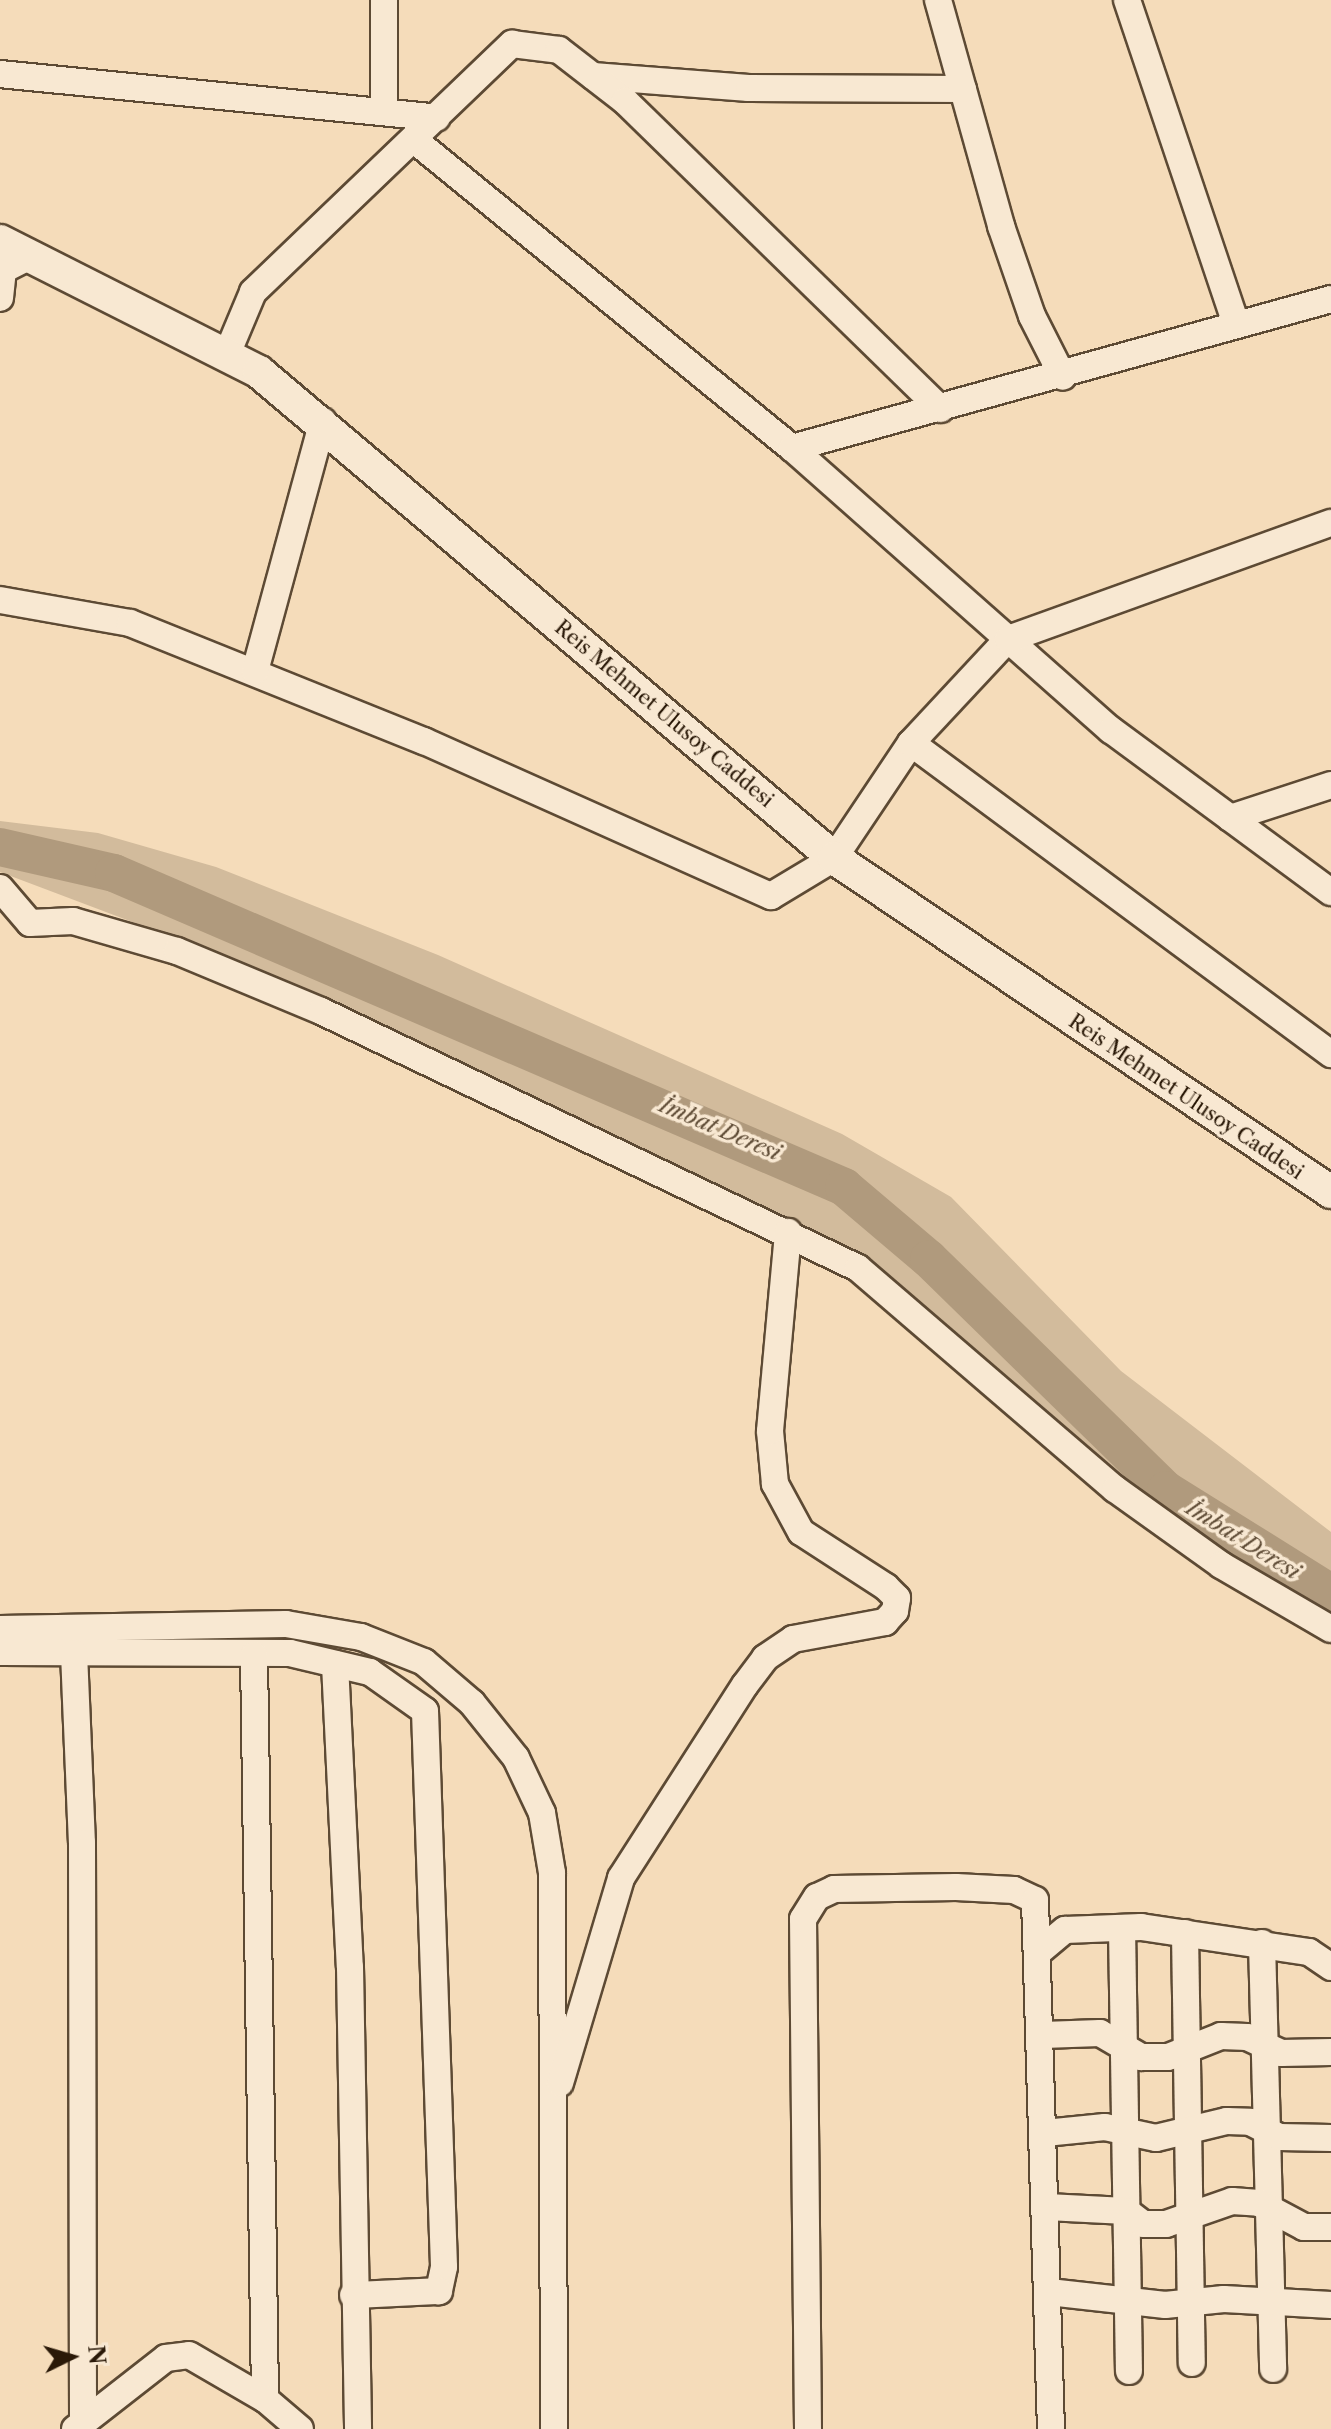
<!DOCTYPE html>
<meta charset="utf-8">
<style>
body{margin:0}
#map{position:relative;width:1331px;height:2429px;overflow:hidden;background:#f5dcba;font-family:"Libre Caslon Text",serif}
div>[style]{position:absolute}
.green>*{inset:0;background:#d2bb9c}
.river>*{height:38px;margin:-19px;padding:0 19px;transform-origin:19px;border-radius:19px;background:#b09a7d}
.roads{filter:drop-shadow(2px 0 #5d4a34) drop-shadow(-2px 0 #5d4a34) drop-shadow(0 2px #5d4a34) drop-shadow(0 -2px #5d4a34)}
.minor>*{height:26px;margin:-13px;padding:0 13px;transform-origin:13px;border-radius:13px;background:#f8e8d2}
.tertiary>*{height:32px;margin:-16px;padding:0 16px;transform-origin:16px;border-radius:16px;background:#f8e8d2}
span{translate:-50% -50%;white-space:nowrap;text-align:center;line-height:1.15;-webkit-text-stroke:7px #f8e8d2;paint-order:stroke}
.street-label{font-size:20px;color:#2a1908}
.water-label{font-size:22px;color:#604d37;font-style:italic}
.north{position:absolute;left:32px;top:2317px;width:80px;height:80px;-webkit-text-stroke:6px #f8e8d2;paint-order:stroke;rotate:85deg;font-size:22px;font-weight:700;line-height:32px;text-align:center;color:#2a1908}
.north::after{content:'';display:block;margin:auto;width:28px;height:36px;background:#2a1908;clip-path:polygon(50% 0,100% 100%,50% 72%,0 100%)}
</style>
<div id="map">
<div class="green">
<div style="clip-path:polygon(0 821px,98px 833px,216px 867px,438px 955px,842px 1134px,951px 1197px,1121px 1371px,1331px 1532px,1331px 1618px,1136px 1499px,882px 1274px,233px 960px,0 872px)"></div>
</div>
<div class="river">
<div style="left:0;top:847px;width:117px;rotate:12.8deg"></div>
<div style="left:114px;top:873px;width:795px;rotate:23.27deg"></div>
<div style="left:844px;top:1187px;width:111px;rotate:40.3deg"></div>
<div style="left:929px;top:1259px;width:331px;rotate:44.3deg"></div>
<div style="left:1166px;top:1490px;width:195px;rotate:32deg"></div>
</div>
<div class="roads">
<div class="minor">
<div style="left:384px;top:0;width:111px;rotate:90deg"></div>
<div style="left:938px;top:0;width:235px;rotate:74.4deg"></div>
<div style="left:1001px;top:226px;width:95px;rotate:71deg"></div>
<div style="left:1032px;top:316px;width:68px;rotate:63.1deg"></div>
<div style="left:1127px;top:0;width:341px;rotate:71.4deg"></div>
<div style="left:0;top:74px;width:439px;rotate:5.7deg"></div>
<div style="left:593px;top:76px;width:156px;rotate:4.4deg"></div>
<div style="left:749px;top:88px;width:214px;rotate:0.3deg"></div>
<div style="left:413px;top:139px;width:489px;rotate:39.2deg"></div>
<div style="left:792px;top:448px;width:426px;rotate:41.5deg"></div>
<div style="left:1111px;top:730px;width:273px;rotate:36.4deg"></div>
<div style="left:0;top:298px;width:28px;rotate:-84deg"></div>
<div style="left:3px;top:270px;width:27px;rotate:-27deg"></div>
<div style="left:227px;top:354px;width:67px;rotate:-67.2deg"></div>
<div style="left:253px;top:292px;width:359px;rotate:-43.8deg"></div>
<div style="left:512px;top:44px;width:47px;rotate:7.3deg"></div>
<div style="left:559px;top:50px;width:83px;rotate:37.7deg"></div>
<div style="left:625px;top:101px;width:441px;rotate:44.3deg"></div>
<div style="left:792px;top:448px;width:559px;rotate:-15.45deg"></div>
<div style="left:0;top:600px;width:132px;rotate:10deg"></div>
<div style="left:130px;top:623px;width:317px;rotate:21.9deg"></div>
<div style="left:424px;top:741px;width:380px;rotate:24.1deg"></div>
<div style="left:771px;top:896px;width:74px;rotate:-31.1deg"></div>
<div style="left:834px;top:858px;width:138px;rotate:-56.2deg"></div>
<div style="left:911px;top:743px;width:142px;rotate:-47deg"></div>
<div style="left:1008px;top:639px;width:343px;rotate:-19.8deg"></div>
<div style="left:255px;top:671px;width:259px;rotate:-74.8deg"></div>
<div style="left:911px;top:743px;width:523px;rotate:36.52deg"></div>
<div style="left:1230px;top:818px;width:106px;rotate:-18.1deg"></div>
<div style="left:0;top:888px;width:46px;rotate:49.4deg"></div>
<div style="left:30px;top:923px;width:43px;rotate:-2.7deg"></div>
<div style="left:73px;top:921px;width:108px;rotate:16.1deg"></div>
<div style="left:177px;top:951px;width:156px;rotate:22.6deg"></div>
<div style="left:321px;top:1011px;width:595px;rotate:25.58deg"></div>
<div style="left:858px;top:1268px;width:339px;rotate:40.7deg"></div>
<div style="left:1115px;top:1489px;width:130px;rotate:35.6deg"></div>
<div style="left:1221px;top:1565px;width:127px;rotate:30.2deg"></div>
<div style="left:0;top:1629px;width:286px;rotate:-1deg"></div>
<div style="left:286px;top:1624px;width:76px;rotate:9.8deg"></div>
<div style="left:361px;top:1637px;width:68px;rotate:21.6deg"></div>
<div style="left:424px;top:1662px;width:63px;rotate:40.5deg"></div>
<div style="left:472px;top:1703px;width:70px;rotate:51.3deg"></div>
<div style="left:516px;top:1758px;width:61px;rotate:64.7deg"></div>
<div style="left:542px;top:1813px;width:61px;rotate:80.5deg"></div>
<div style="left:552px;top:1873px;width:556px;rotate:89.79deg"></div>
<div style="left:0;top:1652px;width:290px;rotate:0.2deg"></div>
<div style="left:290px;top:1653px;width:82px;rotate:13.4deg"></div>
<div style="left:370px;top:1672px;width:67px;rotate:35.3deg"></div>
<div style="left:425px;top:1711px;width:556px;rotate:88.04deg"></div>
<div style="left:444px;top:2267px;width:25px;rotate:102deg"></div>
<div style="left:439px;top:2291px;width:86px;rotate:177.3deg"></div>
<div style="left:74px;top:1653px;width:190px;rotate:87.6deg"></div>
<div style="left:82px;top:1843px;width:577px;rotate:89.9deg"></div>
<div style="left:254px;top:1655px;width:744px;rotate:89.15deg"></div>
<div style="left:265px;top:2399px;width:46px;rotate:40.6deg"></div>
<div style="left:335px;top:1664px;width:303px;rotate:87.2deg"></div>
<div style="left:350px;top:1967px;width:462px;rotate:89deg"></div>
<div style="left:1122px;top:1928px;width:443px;rotate:89.1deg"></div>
<div style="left:1185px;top:1933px;width:430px;rotate:89.1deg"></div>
<div style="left:1262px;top:1943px;width:426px;rotate:88.5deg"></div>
<div style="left:1042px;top:1949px;width:30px;rotate:-40deg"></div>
<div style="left:1065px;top:1930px;width:76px;rotate:-2.3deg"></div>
<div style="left:1141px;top:1927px;width:170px;rotate:8.5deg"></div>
<div style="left:1309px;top:1952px;width:27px;rotate:34deg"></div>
<div style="left:1043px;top:2035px;width:57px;rotate:-2deg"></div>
<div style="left:1100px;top:2033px;width:48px;rotate:30.3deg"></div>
<div style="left:1141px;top:2057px;width:27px"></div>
<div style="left:1168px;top:2057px;width:57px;rotate:-21.6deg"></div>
<div style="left:1221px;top:2036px;width:26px;rotate:2deg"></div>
<div style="left:1247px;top:2037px;width:38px;rotate:25deg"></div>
<div style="left:1281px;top:2053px;width:50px;rotate:-1.1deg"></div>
<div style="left:560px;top:2083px;width:214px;rotate:-73.4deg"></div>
<div style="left:621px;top:1878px;width:229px;rotate:-57.3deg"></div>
<div style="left:745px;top:1685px;width:34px;rotate:-53deg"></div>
<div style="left:765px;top:1658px;width:34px;rotate:-34deg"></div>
<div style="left:793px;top:1639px;width:94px;rotate:-10.5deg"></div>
<div style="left:885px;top:1622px;width:15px;rotate:-48deg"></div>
<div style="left:895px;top:1611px;width:13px;rotate:-81deg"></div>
<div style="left:897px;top:1598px;width:16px;rotate:-135deg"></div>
<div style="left:886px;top:1587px;width:101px;rotate:-147.1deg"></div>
<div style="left:801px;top:1532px;width:55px;rotate:-118.4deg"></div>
<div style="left:775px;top:1484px;width:53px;rotate:-95.4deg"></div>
<div style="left:770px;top:1431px;width:200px;rotate:-84.8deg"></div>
<div style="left:1045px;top:2133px;width:60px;rotate:-5.7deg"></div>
<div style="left:1105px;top:2127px;width:52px;rotate:12.2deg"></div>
<div style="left:1156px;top:2138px;width:73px;rotate:-13.5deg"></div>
<div style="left:1227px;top:2121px;width:23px;rotate:2deg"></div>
<div style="left:1250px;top:2122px;width:33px;rotate:27deg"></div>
<div style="left:1279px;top:2137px;width:52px;rotate:1.1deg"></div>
<div style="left:1047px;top:2207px;width:79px;rotate:2.9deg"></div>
<div style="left:1126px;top:2211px;width:21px;rotate:37deg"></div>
<div style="left:1143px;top:2224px;width:23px"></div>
<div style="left:1166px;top:2224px;width:70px;rotate:-19.2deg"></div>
<div style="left:1232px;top:2201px;width:27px;rotate:4deg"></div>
<div style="left:1259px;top:2203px;width:51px;rotate:28.1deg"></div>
<div style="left:1304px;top:2227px;width:27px"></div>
<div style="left:1049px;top:2292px;width:117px;rotate:6.4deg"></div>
<div style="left:1165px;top:2305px;width:59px;rotate:-5.8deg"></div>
<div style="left:1224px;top:2299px;width:107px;rotate:3.2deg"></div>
<div style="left:75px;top:2429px;width:115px;rotate:-38deg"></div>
<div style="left:166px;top:2358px;width:23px;rotate:-7deg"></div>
<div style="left:189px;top:2355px;width:88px;rotate:30.1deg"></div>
<div style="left:808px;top:2429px;width:510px;rotate:-90.56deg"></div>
<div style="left:803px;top:1919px;width:26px;rotate:-58deg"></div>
<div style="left:817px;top:1897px;width:19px;rotate:-25deg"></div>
<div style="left:834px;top:1889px;width:122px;rotate:-0.9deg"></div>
<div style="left:956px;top:1887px;width:58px;rotate:3deg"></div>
<div style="left:1014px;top:1890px;width:23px;rotate:25deg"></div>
<div style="left:1035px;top:1900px;width:529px;rotate:88.27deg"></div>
</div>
<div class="tertiary">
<div style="left:0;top:241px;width:290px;rotate:26.8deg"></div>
<div style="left:259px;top:372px;width:753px;rotate:40.21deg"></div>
<div style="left:834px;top:858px;width:599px;rotate:33.9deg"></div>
</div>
</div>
<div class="street-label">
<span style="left:664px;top:714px;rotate:40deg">Reis Mehmet Ulusoy Caddesi</span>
<span style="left:1186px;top:1097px;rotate:34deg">Reis Mehmet Ulusoy Caddesi</span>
</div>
<div class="water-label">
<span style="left:720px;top:1129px;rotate:23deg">İmbat Deresi</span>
<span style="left:1243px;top:1540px;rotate:32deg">İmbat Deresi</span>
</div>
<div class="north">N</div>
</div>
